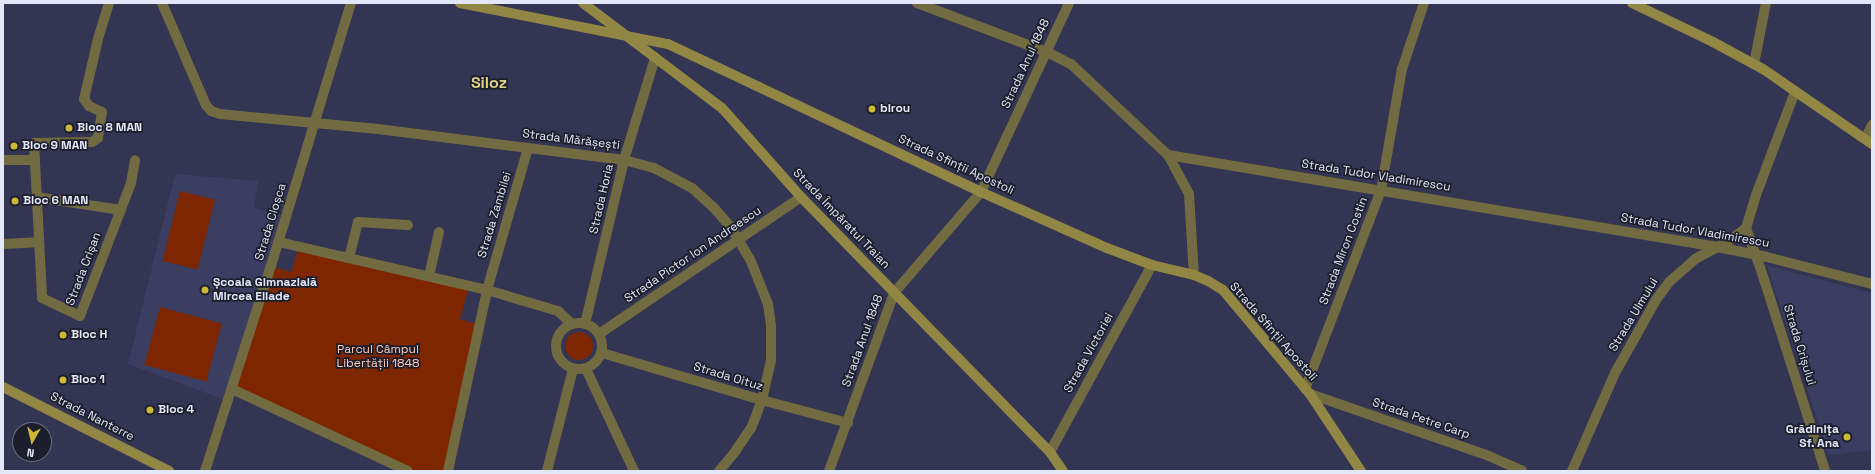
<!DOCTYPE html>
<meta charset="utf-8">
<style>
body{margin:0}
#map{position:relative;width:1875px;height:474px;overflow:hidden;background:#333553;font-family:"Space Grotesk",sans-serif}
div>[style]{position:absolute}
.built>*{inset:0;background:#3b3d61}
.green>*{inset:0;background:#7d2600;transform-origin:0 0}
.round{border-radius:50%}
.street>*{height:10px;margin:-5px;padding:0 5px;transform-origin:5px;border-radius:5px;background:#716b42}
.street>.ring{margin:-5px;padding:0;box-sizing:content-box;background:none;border:10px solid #716b42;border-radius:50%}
.secondary>*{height:10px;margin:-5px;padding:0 5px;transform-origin:5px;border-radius:5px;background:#918643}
.dots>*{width:11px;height:11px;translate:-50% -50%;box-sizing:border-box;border:2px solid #1d1e2c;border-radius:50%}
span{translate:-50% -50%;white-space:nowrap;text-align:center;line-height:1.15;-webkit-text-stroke:3.5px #1d1e2c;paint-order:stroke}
.street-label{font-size:12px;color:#e4e7fa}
.poi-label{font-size:12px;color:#e4e7fa;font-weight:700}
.left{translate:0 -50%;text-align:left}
.right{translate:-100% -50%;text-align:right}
.park-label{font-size:12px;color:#ffcbb9}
.district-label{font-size:16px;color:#dfd284;font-weight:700}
.frame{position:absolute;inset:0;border:4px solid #e4e7fa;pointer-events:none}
.north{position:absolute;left:12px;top:422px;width:40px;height:40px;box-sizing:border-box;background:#1d1e2c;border:1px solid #6d6e7e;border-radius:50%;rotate:188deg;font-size:11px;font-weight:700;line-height:16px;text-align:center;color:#e4e7fa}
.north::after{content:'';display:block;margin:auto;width:14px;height:18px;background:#cdb938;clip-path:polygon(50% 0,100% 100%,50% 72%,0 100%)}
</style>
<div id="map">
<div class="built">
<div style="clip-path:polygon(175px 174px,258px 181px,254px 208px,287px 216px,228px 401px,128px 364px)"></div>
<div style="clip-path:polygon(1767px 266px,1872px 293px,1872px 450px,1829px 455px)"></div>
</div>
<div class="green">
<div style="left:180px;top:191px;width:36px;height:72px;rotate:14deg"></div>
<div style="clip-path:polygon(299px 246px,469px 286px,460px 319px,480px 325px,448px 471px,408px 471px,232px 389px,271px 266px,291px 272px)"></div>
<div style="left:160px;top:307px;width:64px;height:60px;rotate:15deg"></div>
<div class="round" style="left:565px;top:332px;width:28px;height:28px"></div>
</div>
<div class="street">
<div style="left:109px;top:3px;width:38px;rotate:107deg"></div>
<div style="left:98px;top:39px;width:62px;rotate:103.1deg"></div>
<div style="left:84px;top:99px;width:9px;rotate:54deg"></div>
<div style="left:89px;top:106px;width:14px;rotate:25deg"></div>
<div style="left:102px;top:112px;width:26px;rotate:99deg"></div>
<div style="left:98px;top:138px;width:7px;rotate:146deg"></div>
<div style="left:92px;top:142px;width:58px;rotate:179deg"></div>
<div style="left:34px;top:143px;width:155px;rotate:87deg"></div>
<div style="left:42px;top:298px;width:42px;rotate:25.3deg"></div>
<div style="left:80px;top:316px;width:142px;rotate:-69deg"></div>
<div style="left:131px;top:183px;width:23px;rotate:-80deg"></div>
<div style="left:162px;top:3px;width:111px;rotate:66.7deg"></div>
<div style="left:206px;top:105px;width:8px;rotate:50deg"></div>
<div style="left:211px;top:111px;width:9px;rotate:18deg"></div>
<div style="left:220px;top:114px;width:159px;rotate:5.4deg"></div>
<div style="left:378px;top:129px;width:248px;rotate:7.2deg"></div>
<div style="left:624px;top:160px;width:31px;rotate:15deg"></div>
<div style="left:654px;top:168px;width:43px;rotate:27.8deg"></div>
<div style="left:692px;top:188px;width:31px;rotate:42deg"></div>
<div style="left:715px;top:209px;width:23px;rotate:49deg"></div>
<div style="left:730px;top:226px;width:39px;rotate:59deg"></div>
<div style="left:750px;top:259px;width:48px;rotate:68.2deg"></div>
<div style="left:768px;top:304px;width:22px;rotate:82deg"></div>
<div style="left:771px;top:326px;width:34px;rotate:90deg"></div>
<div style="left:771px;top:360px;width:41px;rotate:102.7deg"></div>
<div style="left:762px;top:400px;width:30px;rotate:111deg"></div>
<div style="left:751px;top:428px;width:29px;rotate:124deg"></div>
<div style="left:735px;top:452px;width:25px;rotate:130deg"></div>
<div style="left:917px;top:3px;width:139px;rotate:20.7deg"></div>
<div style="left:1047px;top:52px;width:27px;rotate:27deg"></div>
<div style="left:1071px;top:64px;width:133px;rotate:43.2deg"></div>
<div style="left:1168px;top:155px;width:557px;rotate:9.51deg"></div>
<div style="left:1717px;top:247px;width:51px;rotate:11.3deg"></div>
<div style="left:1767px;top:257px;width:108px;rotate:14.4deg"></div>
<div style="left:1754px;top:64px;width:62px;rotate:-78.9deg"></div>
<div style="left:1865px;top:139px;width:16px;rotate:-63deg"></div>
<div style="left:1168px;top:155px;width:44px;rotate:61.7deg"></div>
<div style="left:1189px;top:194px;width:81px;rotate:86.5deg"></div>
<div style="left:3px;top:160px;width:32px"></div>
<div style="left:36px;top:197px;width:86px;rotate:8.7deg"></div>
<div style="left:1746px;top:228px;width:48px;rotate:70.4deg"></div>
<div style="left:1762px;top:273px;width:208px;rotate:72.3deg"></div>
<div style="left:279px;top:242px;width:213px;rotate:13deg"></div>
<div style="left:487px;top:290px;width:74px;rotate:16.5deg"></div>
<div style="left:558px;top:311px;width:19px;rotate:43deg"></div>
<div style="left:3px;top:244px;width:35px;rotate:-3deg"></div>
<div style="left:349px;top:258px;width:37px;rotate:-76deg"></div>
<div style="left:358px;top:222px;width:50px;rotate:3.4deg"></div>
<div style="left:429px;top:276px;width:45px;rotate:-77.2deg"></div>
<div class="ring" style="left:556px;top:323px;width:36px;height:36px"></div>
<div style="left:585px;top:324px;width:169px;rotate:-76.6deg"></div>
<div style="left:624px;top:160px;width:107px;rotate:-73.1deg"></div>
<div style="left:599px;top:334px;width:244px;rotate:-34.1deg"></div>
<div style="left:602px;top:353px;width:167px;rotate:16.4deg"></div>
<div style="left:762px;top:400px;width:89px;rotate:15deg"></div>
<div style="left:586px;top:369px;width:113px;rotate:64.8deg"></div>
<div style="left:232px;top:389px;width:194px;rotate:25deg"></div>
<div style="left:1305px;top:389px;width:213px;rotate:-69.1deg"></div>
<div style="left:1381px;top:190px;width:123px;rotate:-80.2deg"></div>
<div style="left:1402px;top:69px;width:70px;rotate:-71.6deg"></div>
<div style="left:1310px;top:394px;width:189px;rotate:19.1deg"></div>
<div style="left:1489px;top:456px;width:36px;rotate:24deg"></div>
<div style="left:1050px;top:452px;width:213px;rotate:-61.4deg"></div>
<div style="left:205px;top:471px;width:215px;rotate:-72.2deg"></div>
<div style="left:271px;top:266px;width:275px;rotate:-73.1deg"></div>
<div style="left:448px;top:471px;width:185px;rotate:-77.8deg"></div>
<div style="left:487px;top:290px;width:148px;rotate:-73.9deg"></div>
<div style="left:547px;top:471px;width:105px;rotate:-75.7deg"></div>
<div style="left:829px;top:471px;width:189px;rotate:-69.9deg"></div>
<div style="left:894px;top:293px;width:133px;rotate:-49.3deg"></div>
<div style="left:981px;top:192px;width:208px;rotate:-65deg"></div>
<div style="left:1572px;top:471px;width:107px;rotate:-66.3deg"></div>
<div style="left:1615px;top:373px;width:84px;rotate:-60.7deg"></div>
<div style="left:1656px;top:300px;width:22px;rotate:-54deg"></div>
<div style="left:1669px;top:282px;width:35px;rotate:-41deg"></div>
<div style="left:1695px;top:259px;width:36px;rotate:-28deg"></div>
<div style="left:1727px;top:242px;width:24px;rotate:-36deg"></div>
<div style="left:1746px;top:228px;width:34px;rotate:-73deg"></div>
<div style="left:1756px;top:195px;width:110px;rotate:-69.3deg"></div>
</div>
<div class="secondary">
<div style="left:460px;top:3px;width:212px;rotate:11.2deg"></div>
<div style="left:668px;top:44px;width:346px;rotate:25.3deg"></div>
<div style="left:981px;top:192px;width:138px;rotate:24deg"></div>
<div style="left:1107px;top:248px;width:48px;rotate:20.7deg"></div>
<div style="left:1152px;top:265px;width:43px;rotate:13.4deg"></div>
<div style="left:1194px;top:275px;width:15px;rotate:23deg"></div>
<div style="left:1208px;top:281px;width:17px;rotate:31deg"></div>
<div style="left:1223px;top:290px;width:136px;rotate:50.1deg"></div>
<div style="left:1310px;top:394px;width:92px;rotate:56.5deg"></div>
<div style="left:583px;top:3px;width:174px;rotate:37.1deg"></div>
<div style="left:722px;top:108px;width:119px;rotate:48.4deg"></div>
<div style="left:801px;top:197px;width:356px;rotate:45.7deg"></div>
<div style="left:1050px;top:452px;width:23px;rotate:56deg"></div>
<div style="left:1632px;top:3px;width:90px;rotate:25.7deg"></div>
<div style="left:1713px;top:42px;width:57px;rotate:28.4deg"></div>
<div style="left:1763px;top:69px;width:132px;rotate:34.5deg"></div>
<div style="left:3px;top:387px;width:186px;rotate:26.8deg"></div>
</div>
<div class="dots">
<div style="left:872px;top:109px;background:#cdb938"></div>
<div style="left:69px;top:128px;background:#cdb938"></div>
<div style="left:14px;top:146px;background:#cdb938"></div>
<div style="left:15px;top:201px;background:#cdb938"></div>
<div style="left:205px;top:290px;background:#cdb938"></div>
<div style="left:63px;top:335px;background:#cdb938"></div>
<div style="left:63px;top:380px;background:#cdb938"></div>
<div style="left:150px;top:410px;background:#cdb938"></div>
<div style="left:1847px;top:437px;background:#cdb938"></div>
</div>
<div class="street-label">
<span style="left:1026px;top:64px;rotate:-65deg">Strada Anul 1848</span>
<span style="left:571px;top:140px;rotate:7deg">Strada Mărășești</span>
<span style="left:956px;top:165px;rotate:25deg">Strada Sfinții Apostoli</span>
<span style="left:1376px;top:176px;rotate:9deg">Strada Tudor Vladimirescu</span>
<span style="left:602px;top:199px;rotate:-77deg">Strada Horia</span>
<span style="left:495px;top:215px;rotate:-73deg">Strada Zambilei</span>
<span style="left:841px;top:219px;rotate:46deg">Strada Împăratul Traian</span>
<span style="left:271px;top:222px;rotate:-73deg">Strada Cloșca</span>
<span style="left:1695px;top:231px;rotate:10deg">Strada Tudor Vladimirescu</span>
<span style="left:1344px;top:251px;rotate:-69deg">Strada Miron Costin</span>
<span style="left:693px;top:255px;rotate:-34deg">Strada Pictor Ion Andreescu</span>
<span style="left:84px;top:269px;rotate:-69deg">Strada Crișan</span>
<span style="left:1634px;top:315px;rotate:-59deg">Strada Ulmului</span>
<span style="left:1273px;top:332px;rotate:49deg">Strada Sfinții Apostoli</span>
<span style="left:863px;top:341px;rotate:-70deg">Strada Anul 1848</span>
<span style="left:1799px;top:345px;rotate:73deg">Strada Crișului</span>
<span style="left:1089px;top:353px;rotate:-61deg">Strada Victoriei</span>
<span style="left:728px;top:377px;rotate:17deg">Strada Oituz</span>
<span style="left:92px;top:417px;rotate:27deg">Strada Nanterre</span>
<span style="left:1421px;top:419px;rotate:19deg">Strada Petre Carp</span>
</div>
<div class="poi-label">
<span class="left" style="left:880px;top:109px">birou</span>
<span class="left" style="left:77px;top:128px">Bloc 8 MAN</span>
<span class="left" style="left:22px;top:146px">Bloc 9 MAN</span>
<span class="left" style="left:23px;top:201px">Bloc 6 MAN</span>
<span class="left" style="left:213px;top:290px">Școala Gimnazială<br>Mircea Eliade</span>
<span class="left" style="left:71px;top:335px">Bloc H</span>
<span class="left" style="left:71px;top:380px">Bloc 1</span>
<span class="left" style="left:158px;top:410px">Bloc 4</span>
<span class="right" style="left:1839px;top:437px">Grădinița<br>Sf. Ana</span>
</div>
<div class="park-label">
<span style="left:378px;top:357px">Parcul Câmpul<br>Libertății 1848</span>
</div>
<div class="district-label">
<span style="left:489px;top:83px">Siloz</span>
</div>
<div class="frame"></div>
<div class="north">N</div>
</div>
